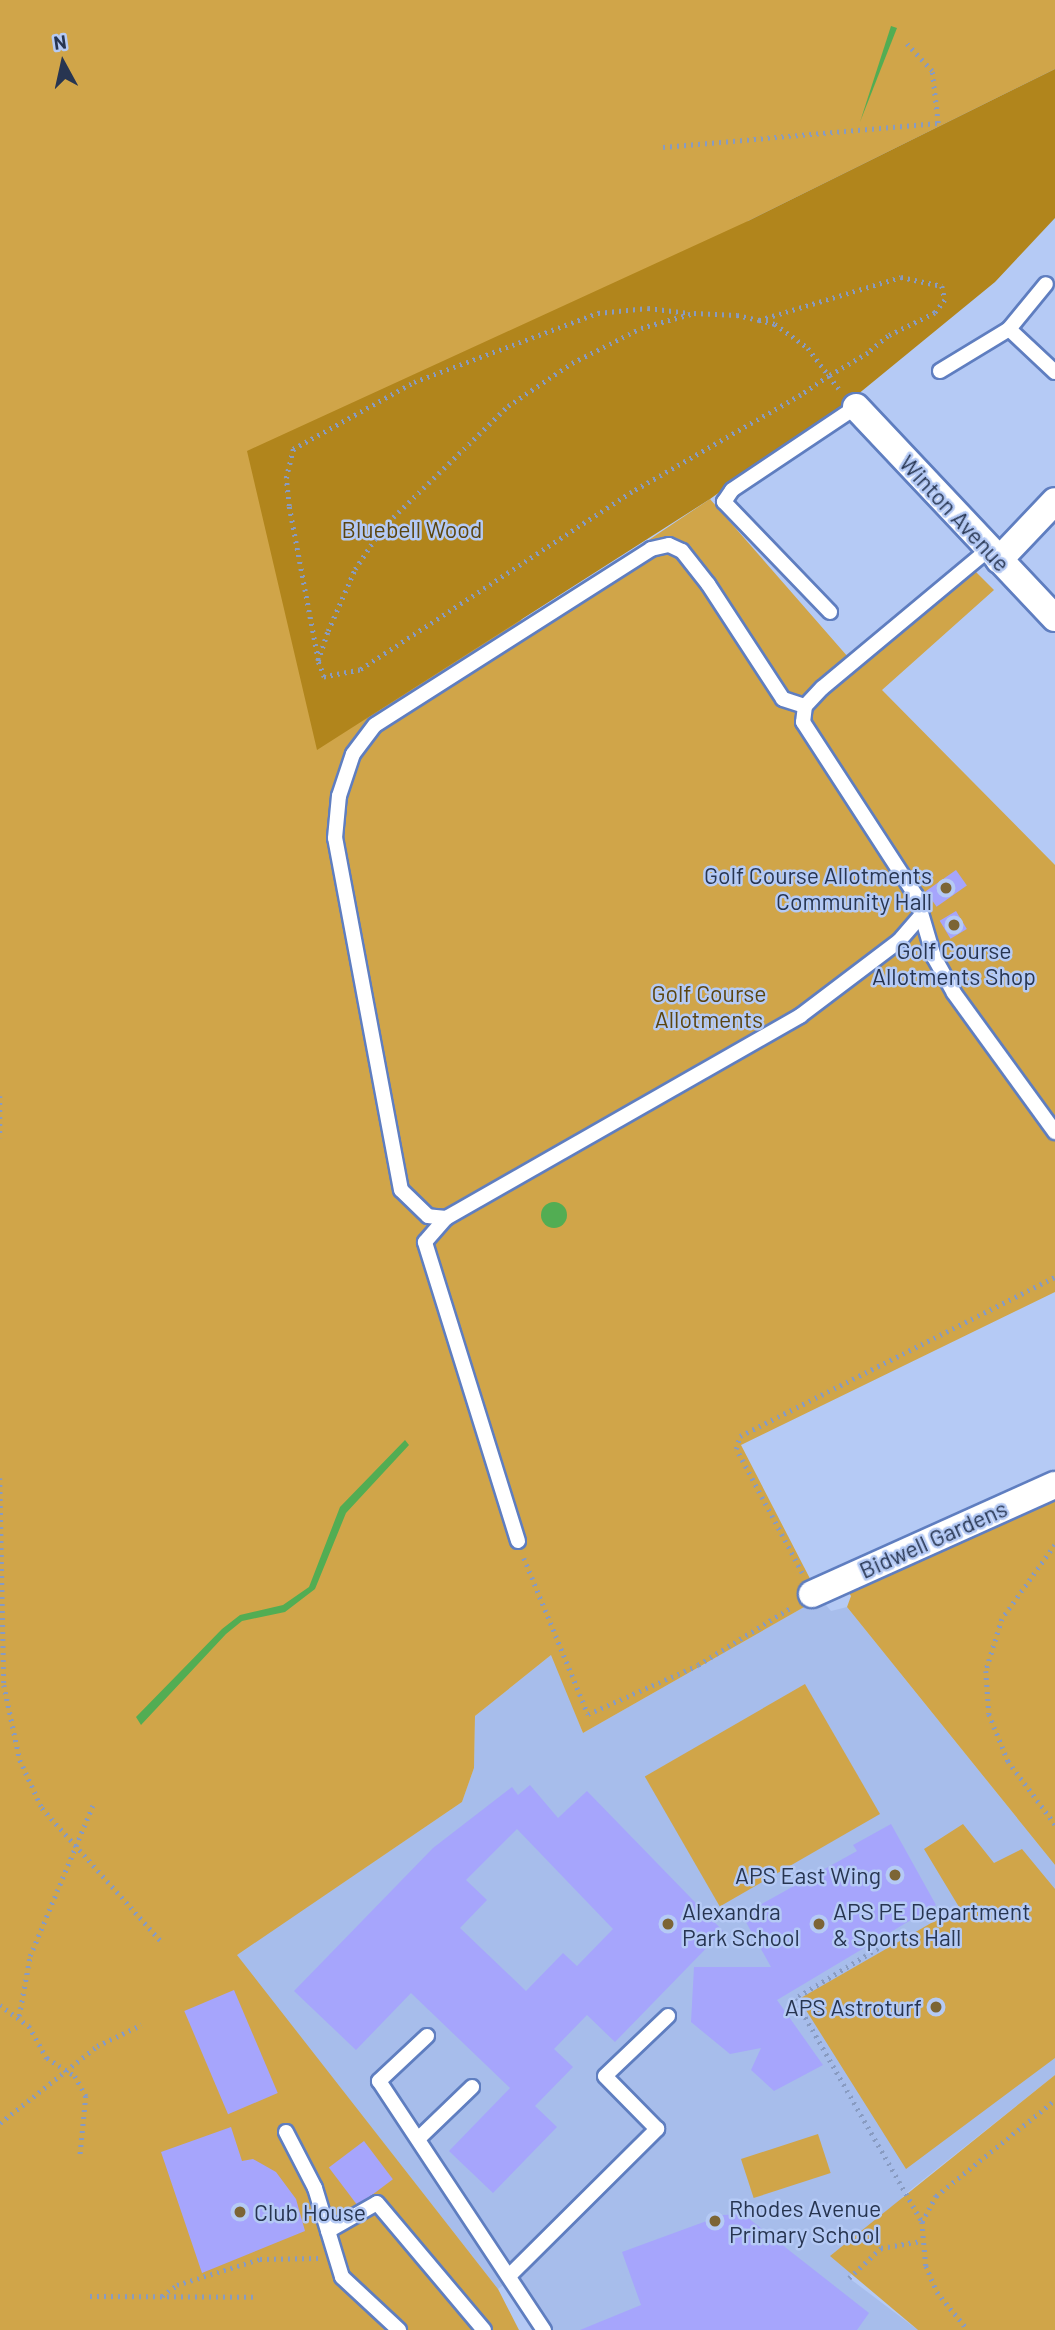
<!DOCTYPE html>
<style>
body{margin:0}
#map{position:relative;width:1055px;height:2330px;overflow:hidden;background:#b5caf5;font-family:Barlow,sans-serif}
div>[style]{position:absolute}
.built>*{inset:0;background:#a7bdeb}
.green>*{inset:0;background:#d0a549;transform-origin:0 0}
.forest>*{inset:0;background:#b1851c}
.water>*{inset:0;background:#52ad53}
.round{border-radius:50%}
.building>*{inset:0;background:#a6a5fc;transform-origin:0 0}
.path>*{height:4.5px;margin-top:-2.25px;transform-origin:0;background:repeating-linear-gradient(90deg,#889bc1 0 2px,transparent 0 7px)}
.roads{filter:drop-shadow(2px 0 #5f7ec0) drop-shadow(-2px 0 #5f7ec0) drop-shadow(0 2px #5f7ec0) drop-shadow(0 -2px #5f7ec0)}
.service>*{height:14px;margin:-7px;padding:0 7px;transform-origin:7px;border-radius:7px;background:#fff}
.minor>*{height:26px;margin:-13px;padding:0 13px;transform-origin:13px;border-radius:13px;background:#fff}
.dots>*{width:19px;height:19px;translate:-50% -50%;box-sizing:border-box;border:4px solid #b5caf5;border-radius:50%}
span{translate:-50% -50%;white-space:nowrap;text-align:center;line-height:1.15;-webkit-text-stroke:5px #b5caf5;paint-order:stroke}
.street-label{font-size:23px;color:#273551}
.park-label{font-size:23px;color:#5b4510}
.poi-label{font-size:23px;color:#273551}
.right{translate:-100% -50%;text-align:right}
.left{translate:0 -50%;text-align:left}
.north{position:absolute;left:28px;top:28px;width:70px;height:70px;-webkit-text-stroke:5px #b5caf5;paint-order:stroke;rotate:352deg;font-size:19px;font-weight:700;line-height:28px;text-align:center;color:#273551}
.north::after{content:'';display:block;margin:auto;width:24px;height:32px;background:#273551;clip-path:polygon(50% 0,100% 100%,50% 72%,0 100%)}
</style>
<div id="map">
<div class="built">
<div style="clip-path:polygon(820px 1598px,831px 1611px,847px 1607px,1055px 1865px,1055px 2075px,904px 2195px,849px 2278px,918px 2330px,535px 2330px,516px 2275px,498px 2289px,236px 1955px,462px 1802px,474px 1768px,475px 1716px,552px 1654px,583px 1733px)"></div>
</div>
<div class="green">
<div style="clip-path:polygon(0 0,1055px 0,1055px 69px,748px 221px,516px 629px,710px 499px,848px 657px,963px 559px,994px 590px,882px 690px,1055px 865px,1055px 1292px,741px 1445px,820px 1598px,583px 1733px,551px 1655px,475px 1716px,474px 1768px,462px 1802px,237px 1955px,498px 2289px,519px 2330px,0 2330px)"></div>
<div style="clip-path:polygon(1055px 1485px,1055px 1865px,847px 1607px,851px 1596px,841px 1580px)"></div>
<div style="left:805px;top:1684px;width:150px;height:185px;rotate:60deg"></div>
<div style="clip-path:polygon(963px 1824px,994px 1863px,1022px 1849px,1055px 1889px,1055px 2058px,906px 2169px,799px 1999px,959px 1907px,924px 1849px)"></div>
<div style="clip-path:polygon(1055px 2075px,1055px 2330px,918px 2330px,830px 2256px)"></div>
<div style="left:818px;top:2134px;width:41px;height:81px;rotate:72deg"></div>
</div>
<div class="forest">
<div style="clip-path:polygon(1055px 69px,1055px 218px,995px 282px,857px 395px,710px 499px,317px 750px,247px 451px,748px 221px)"></div>
</div>
<div class="water">
<div style="clip-path:polygon(891px 26px,897px 28px,860px 122px)"></div>
<div class="round" style="left:541px;top:1202px;width:26px;height:26px"></div>
<div style="clip-path:polygon(405px 1440px,409px 1445px,346px 1513px,315px 1589px,285px 1612px,242px 1621px,226px 1634px,141px 1725px,136px 1717px,222px 1629px,240px 1615px,283px 1605px,309px 1587px,340px 1507px)"></div>
</div>
<div class="building">
<div style="left:956px;top:870px;width:19px;height:37px;rotate:55deg"></div>
<div style="left:956px;top:911px;width:21px;height:19px;rotate:59deg"></div>
<div style="clip-path:polygon(evenodd,530px 1785px,558px 1818px,587px 1791px,723px 1931px,615px 2042px,587px 2015px,554px 2049px,573px 2067px,535px 2106px,557px 2127px,493px 2193px,449px 2151px,510px 2088px,411px 1993px,356px 2050px,294px 1991px,433px 1848px,512px 1787px,518px 1795px,530px 1785px,517px 1829px,613px 1929px,577px 1966px,563px 1953px,526px 1991px,460px 1928px,487px 1900px,466px 1880px,517px 1829px)"></div>
<div style="clip-path:polygon(891px 1824px,936px 1905px,777px 2000px,823px 2065px,774px 2091px,751px 2070px,761px 2048px,730px 2054px,691px 2022px,694px 1967px,771px 1967px,742px 1915px,857px 1851px,853px 1845px)"></div>
<div style="left:234px;top:1990px;width:112px;height:54px;rotate:67deg"></div>
<div style="clip-path:polygon(231px 2127px,242px 2161px,253px 2159px,276px 2172px,296px 2199px,305px 2231px,202px 2273px,161px 2152px)"></div>
<div style="left:364px;top:2141px;width:48px;height:44px;rotate:53deg"></div>
<div style="clip-path:polygon(743px 2214px,869px 2313px,857px 2330px,580px 2330px,641px 2305px,622px 2252px,723px 2215px)"></div>
</div>
<div class="path">
<div style="left:663px;top:147px;width:276px;rotate:-5deg"></div>
<div style="left:938px;top:123px;width:52px;rotate:-96.6deg"></div>
<div style="left:932px;top:71px;width:37px;rotate:-133deg"></div>
<div style="left:759px;top:320px;width:148px;rotate:-16.8deg"></div>
<div style="left:901px;top:277px;width:42px;rotate:12.4deg"></div>
<div style="left:942px;top:286px;width:14px;rotate:78deg"></div>
<div style="left:945px;top:300px;width:16px;rotate:128deg"></div>
<div style="left:935px;top:313px;width:52px;rotate:153.9deg"></div>
<div style="left:888px;top:336px;width:26px;rotate:140deg"></div>
<div style="left:868px;top:353px;width:45px;rotate:149.5deg"></div>
<div style="left:829px;top:376px;width:34px;rotate:146deg"></div>
<div style="left:801px;top:395px;width:195px;rotate:150.1deg"></div>
<div style="left:632px;top:492px;width:325px;rotate:146.8deg"></div>
<div style="left:360px;top:670px;width:37px;rotate:169deg"></div>
<div style="left:324px;top:677px;width:17px;rotate:-111deg"></div>
<div style="left:318px;top:661px;width:32px;rotate:-72deg"></div>
<div style="left:328px;top:631px;width:68px;rotate:-66.5deg"></div>
<div style="left:355px;top:569px;width:50px;rotate:-56.3deg"></div>
<div style="left:383px;top:527px;width:174px;rotate:-44.1deg"></div>
<div style="left:508px;top:406px;width:77px;rotate:-33.9deg"></div>
<div style="left:572px;top:363px;width:77px;rotate:-26.9deg"></div>
<div style="left:641px;top:328px;width:55px;rotate:-15.8deg"></div>
<div style="left:694px;top:313px;width:43px;rotate:2.7deg"></div>
<div style="left:737px;top:315px;width:23px;rotate:13deg"></div>
<div style="left:759px;top:320px;width:16px;rotate:14deg"></div>
<div style="left:775px;top:324px;width:41px;rotate:36deg"></div>
<div style="left:808px;top:348px;width:35px;rotate:53deg"></div>
<div style="left:829px;top:376px;width:16px;rotate:52deg"></div>
<div style="left:318px;top:660px;width:157px;rotate:-100.7deg"></div>
<div style="left:289px;top:506px;width:28px;rotate:-96deg"></div>
<div style="left:286px;top:478px;width:30px;rotate:-76deg"></div>
<div style="left:293px;top:449px;width:138px;rotate:-29deg"></div>
<div style="left:414px;top:382px;width:197px;rotate:-20.6deg"></div>
<div style="left:598px;top:313px;width:50px;rotate:-5.7deg"></div>
<div style="left:648px;top:308px;width:41px;rotate:7deg"></div>
<div style="left:0;top:1096px;width:42px;rotate:90deg"></div>
<div style="left:0;top:1478px;width:207px;rotate:88.9deg"></div>
<div style="left:4px;top:1685px;width:77px;rotate:78deg"></div>
<div style="left:20px;top:1760px;width:53px;rotate:65.4deg"></div>
<div style="left:42px;top:1808px;width:180px;rotate:48.2deg"></div>
<div style="left:1055px;top:1545px;width:91px;rotate:125.6deg"></div>
<div style="left:1002px;top:1619px;width:54px;rotate:107.1deg"></div>
<div style="left:986px;top:1671px;width:43px;rotate:86deg"></div>
<div style="left:989px;top:1714px;width:51px;rotate:68deg"></div>
<div style="left:1008px;top:1761px;width:79px;rotate:53.3deg"></div>
<div style="left:524px;top:1558px;width:169px;rotate:67.7deg"></div>
<div style="left:588px;top:1714px;width:120px;rotate:-24deg"></div>
<div style="left:698px;top:1665px;width:110px;rotate:-31.7deg"></div>
<div style="left:802px;top:1573px;width:140px;rotate:-118deg"></div>
<div style="left:736px;top:1449px;width:14px;rotate:-73deg"></div>
<div style="left:740px;top:1436px;width:353px;rotate:-26.8deg"></div>
<div style="left:902px;top:1934px;width:125px;rotate:148.7deg"></div>
<div style="left:795px;top:1999px;width:257px;rotate:60.3deg"></div>
<div style="left:922px;top:2222px;width:44px;rotate:84.8deg"></div>
<div style="left:926px;top:2266px;width:28px;rotate:67deg"></div>
<div style="left:937px;top:2292px;width:49px;rotate:50.8deg"></div>
<div style="left:0;top:2005px;width:36px;rotate:36deg"></div>
<div style="left:29px;top:2026px;width:37px;rotate:61deg"></div>
<div style="left:47px;top:2058px;width:33px;rotate:33deg"></div>
<div style="left:75px;top:2076px;width:23px;rotate:61deg"></div>
<div style="left:86px;top:2096px;width:61px;rotate:95.6deg"></div>
<div style="left:19px;top:2016px;width:61px;rotate:-79.6deg"></div>
<div style="left:30px;top:1956px;width:164px;rotate:-67.4deg"></div>
<div style="left:0;top:2123px;width:124px;rotate:-38.4deg"></div>
<div style="left:97px;top:2046px;width:49px;rotate:-25.5deg"></div>
<div style="left:922px;top:2222px;width:30px;rotate:-62deg"></div>
<div style="left:936px;top:2196px;width:153px;rotate:-38.9deg"></div>
<div style="left:849px;top:2278px;width:44px;rotate:-43.2deg"></div>
<div style="left:881px;top:2248px;width:41px;rotate:-9.9deg"></div>
<div style="left:90px;top:2296px;width:165px;rotate:0.3deg"></div>
<div style="left:162px;top:2296px;width:19px;rotate:-36deg"></div>
<div style="left:177px;top:2285px;width:87px;rotate:-17.4deg"></div>
<div style="left:260px;top:2259px;width:58px;rotate:-1deg"></div>
</div>
<div class="roads">
<div class="service">
<div style="left:1009px;top:329px;width:63px;rotate:43.1deg"></div>
<div style="left:940px;top:371px;width:81px;rotate:-31.3deg"></div>
<div style="left:1009px;top:329px;width:58px;rotate:-50.6deg"></div>
<div style="left:989px;top:549px;width:217px;rotate:140.2deg"></div>
<div style="left:822px;top:688px;width:25px;rotate:133deg"></div>
<div style="left:805px;top:706px;width:16px;rotate:97deg"></div>
<div style="left:803px;top:722px;width:207px;rotate:57deg"></div>
<div style="left:916px;top:896px;width:64px;rotate:73.6deg"></div>
<div style="left:934px;top:957px;width:41px;rotate:60.9deg"></div>
<div style="left:954px;top:993px;width:172px;rotate:54deg"></div>
<div style="left:830px;top:612px;width:153px;rotate:-133.9deg"></div>
<div style="left:724px;top:502px;width:14px;rotate:-56deg"></div>
<div style="left:732px;top:490px;width:149px;rotate:-33.8deg"></div>
<div style="left:446px;top:1218px;width:18px;rotate:-174deg"></div>
<div style="left:428px;top:1216px;width:37px;rotate:-136deg"></div>
<div style="left:401px;top:1190px;width:358px;rotate:-100.6deg"></div>
<div style="left:335px;top:838px;width:42px;rotate:-84.6deg"></div>
<div style="left:339px;top:796px;width:44px;rotate:-71.6deg"></div>
<div style="left:353px;top:754px;width:36px;rotate:-53deg"></div>
<div style="left:375px;top:725px;width:327px;rotate:-32.5deg"></div>
<div style="left:651px;top:549px;width:18px;rotate:-13deg"></div>
<div style="left:669px;top:545px;width:14px;rotate:25deg"></div>
<div style="left:682px;top:551px;width:42px;rotate:51.8deg"></div>
<div style="left:708px;top:584px;width:137px;rotate:56.9deg"></div>
<div style="left:783px;top:699px;width:23px;rotate:18deg"></div>
<div style="left:518px;top:1541px;width:313px;rotate:-107.3deg"></div>
<div style="left:425px;top:1242px;width:32px;rotate:-49deg"></div>
<div style="left:446px;top:1218px;width:408px;rotate:-29.7deg"></div>
<div style="left:800px;top:1016px;width:124px;rotate:-37.1deg"></div>
<div style="left:899px;top:941px;width:30px;rotate:-49deg"></div>
<div style="left:427px;top:2036px;width:66px;rotate:136.8deg"></div>
<div style="left:379px;top:2081px;width:299px;rotate:56.5deg"></div>
<div style="left:286px;top:2132px;width:63px;rotate:62.6deg"></div>
<div style="left:315px;top:2188px;width:93px;rotate:73.1deg"></div>
<div style="left:342px;top:2277px;width:78px;rotate:42.9deg"></div>
<div style="left:418px;top:2139px;width:75px;rotate:-43.9deg"></div>
<div style="left:328px;top:2231px;width:56px;rotate:-29.7deg"></div>
<div style="left:377px;top:2203px;width:166px;rotate:49.9deg"></div>
<div style="left:509px;top:2276px;width:209px;rotate:-44.8deg"></div>
<div style="left:657px;top:2129px;width:74px;rotate:-134.5deg"></div>
<div style="left:605px;top:2076px;width:87px;rotate:-43.6deg"></div>
</div>
<div class="minor">
<div style="left:856px;top:407px;width:290px;rotate:46.7deg"></div>
<div style="left:999px;top:560px;width:81px;rotate:-46.5deg"></div>
<div style="left:812px;top:1594px;width:266px;rotate:-24.2deg"></div>
</div>
</div>
<div class="dots">
<div style="left:946px;top:888px;background:#7c6535"></div>
<div style="left:954px;top:925px;background:#7c6535"></div>
<div style="left:895px;top:1875px;background:#7c6535"></div>
<div style="left:668px;top:1924px;background:#7c6535"></div>
<div style="left:819px;top:1924px;background:#7c6535"></div>
<div style="left:936px;top:2007px;background:#7c6535"></div>
<div style="left:240px;top:2212px;background:#7c6535"></div>
<div style="left:715px;top:2221px;background:#7c6535"></div>
</div>
<div class="street-label">
<span style="left:955px;top:513px;rotate:47deg">Winton Avenue</span>
<span style="left:933px;top:1539px;rotate:-24deg">Bidwell Gardens</span>
</div>
<div class="park-label">
<span style="left:412px;top:529px">Bluebell Wood</span>
<span style="left:709px;top:1006px">Golf Course<br>Allotments</span>
</div>
<div class="poi-label">
<span class="right" style="left:932px;top:888px">Golf Course Allotments<br>Community Hall</span>
<span style="left:954px;top:963px">Golf Course<br>Allotments Shop</span>
<span class="right" style="left:881px;top:1875px">APS East Wing</span>
<span class="left" style="left:682px;top:1924px">Alexandra<br>Park School</span>
<span class="left" style="left:833px;top:1924px">APS PE Department<br>&amp; Sports Hall</span>
<span class="right" style="left:922px;top:2007px">APS Astroturf</span>
<span class="left" style="left:729px;top:2221px">Rhodes Avenue<br>Primary School</span>
<span class="left" style="left:254px;top:2212px">Club House</span>
</div>
<div class="north">N</div>
</div>
